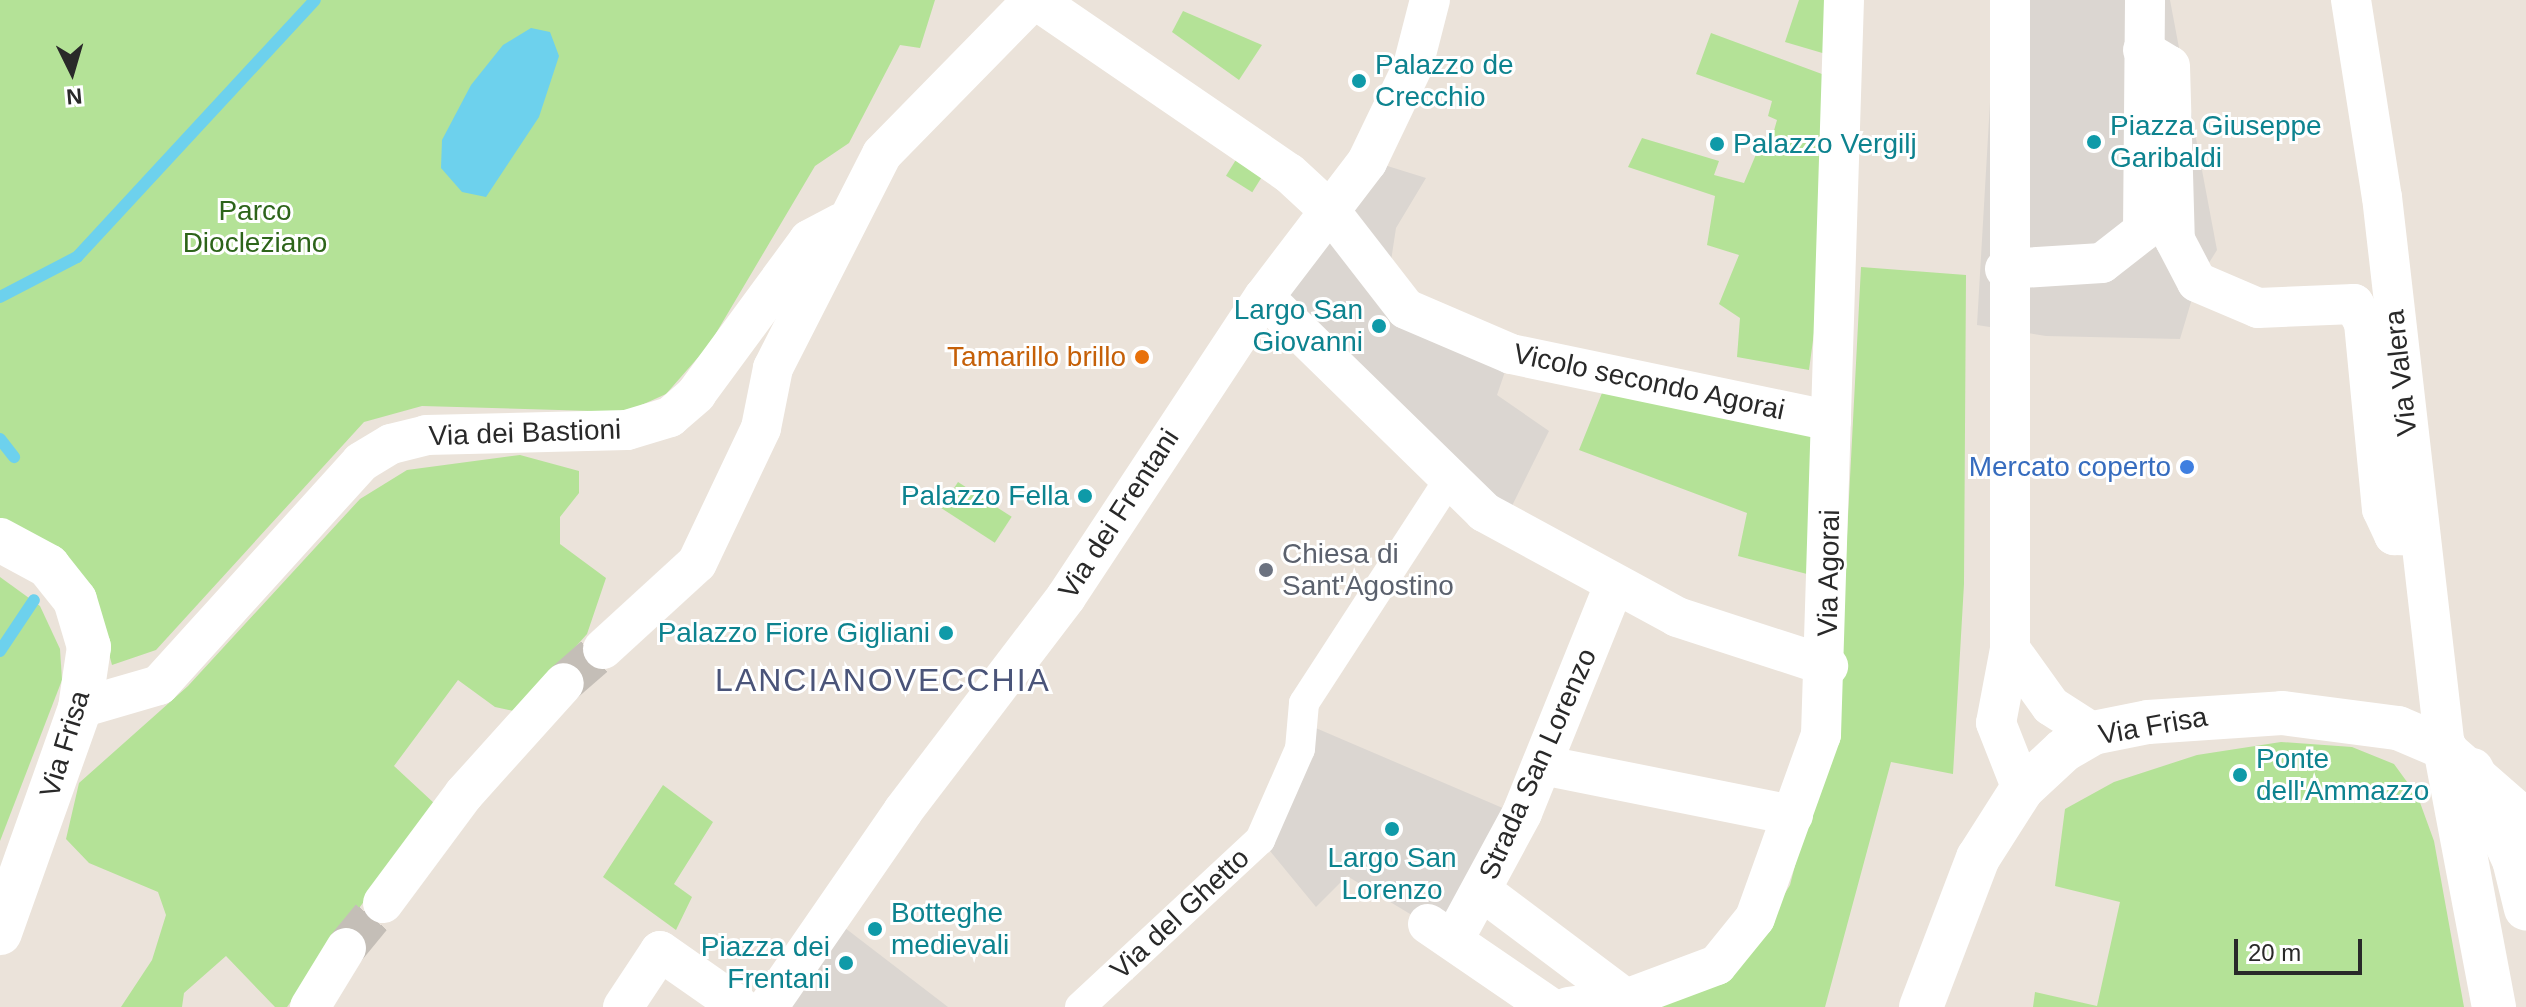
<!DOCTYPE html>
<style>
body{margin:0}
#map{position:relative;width:2526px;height:1007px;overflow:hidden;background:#ebe3da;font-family:Arial,sans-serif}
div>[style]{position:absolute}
.green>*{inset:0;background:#b4e297;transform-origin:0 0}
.plaza>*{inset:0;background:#dbd6d1}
.water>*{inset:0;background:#6dd1ed}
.stream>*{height:12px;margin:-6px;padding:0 6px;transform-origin:6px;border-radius:6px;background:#6dd1ed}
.minor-tunnel>*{height:40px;margin-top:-20px;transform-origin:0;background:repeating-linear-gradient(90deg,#c4beb7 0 40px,transparent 0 60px)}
.pedestrian>*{height:30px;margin:-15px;padding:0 15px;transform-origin:15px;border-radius:15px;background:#fff}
.minor>*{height:40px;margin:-20px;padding:0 20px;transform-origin:20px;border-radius:20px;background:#fff}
.tertiary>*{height:44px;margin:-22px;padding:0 22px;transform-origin:22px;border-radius:22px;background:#fff}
.dots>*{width:22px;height:22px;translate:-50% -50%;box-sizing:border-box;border:4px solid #fff;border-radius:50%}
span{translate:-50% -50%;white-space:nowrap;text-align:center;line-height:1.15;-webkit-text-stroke:6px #fff;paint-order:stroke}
.culture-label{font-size:28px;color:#0d838f}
.left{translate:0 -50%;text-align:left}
.right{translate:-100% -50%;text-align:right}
.park-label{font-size:28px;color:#2d641a}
.food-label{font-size:28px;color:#c56008}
.street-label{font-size:28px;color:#292929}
.shop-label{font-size:28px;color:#366cbe}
.worship-label{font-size:28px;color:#5b616d}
.quarter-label{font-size:32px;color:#4a5479;letter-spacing:2px}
.north{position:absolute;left:32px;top:32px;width:80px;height:80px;-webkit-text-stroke:6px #fff;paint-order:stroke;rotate:175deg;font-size:22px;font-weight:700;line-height:32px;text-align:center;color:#292929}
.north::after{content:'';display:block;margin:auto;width:28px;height:36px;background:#292929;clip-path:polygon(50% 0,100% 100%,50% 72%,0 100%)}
.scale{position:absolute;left:2234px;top:939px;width:128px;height:36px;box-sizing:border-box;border:4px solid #292929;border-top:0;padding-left:10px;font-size:24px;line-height:28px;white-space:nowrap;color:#292929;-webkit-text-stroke:6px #fff;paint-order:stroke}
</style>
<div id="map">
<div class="green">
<div style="clip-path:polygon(0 0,935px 0,920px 48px,900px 45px,849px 143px,815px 166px,709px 345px,666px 394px,626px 412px,422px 406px,364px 422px,156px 650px,112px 665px,93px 594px,0 521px)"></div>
<div style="clip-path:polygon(1799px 0,1836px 0,1836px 57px,1785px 42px)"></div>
<div style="clip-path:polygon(1183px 11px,1262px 45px,1239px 80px,1172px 32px)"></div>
<div style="clip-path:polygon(1711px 33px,1830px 77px,1832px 200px,1809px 370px,1737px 357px,1740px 318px,1719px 304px,1739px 255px,1707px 245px,1715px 196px,1628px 167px,1642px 138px,1719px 161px,1714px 175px,1744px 183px,1757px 152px,1767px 155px,1777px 120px,1768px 116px,1772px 101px,1696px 74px)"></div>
<div style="left:1244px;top:147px;width:31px;height:34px;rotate:32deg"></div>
<div style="clip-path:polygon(1861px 267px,1966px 275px,1964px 584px,1953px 774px,1891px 762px,1825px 1007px,1623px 1007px,1754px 944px,1790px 885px,1826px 745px,1846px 555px)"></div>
<div style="clip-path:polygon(1604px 388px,1819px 429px,1807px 574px,1738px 556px,1747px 513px,1579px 450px)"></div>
<div style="clip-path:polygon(520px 455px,579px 471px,579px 493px,560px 517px,560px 544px,606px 578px,587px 634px,518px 712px,495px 707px,458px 680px,394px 766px,435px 804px,287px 1007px,275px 1007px,226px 956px,184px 993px,182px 1007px,121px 1007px,152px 960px,166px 915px,158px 892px,89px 863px,66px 839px,79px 783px,188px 686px,360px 499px,407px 470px)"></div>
<div style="left:958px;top:482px;width:64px;height:31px;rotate:33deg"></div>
<div style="clip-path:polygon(0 577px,40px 606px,60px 649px,62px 680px,0 841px)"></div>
<div style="clip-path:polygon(2281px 742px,2352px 747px,2394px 764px,2418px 797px,2434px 841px,2464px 1007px,2033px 1007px,2035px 992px,2097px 1006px,2120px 902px,2055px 886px,2065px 809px,2114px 782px,2197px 755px)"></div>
<div style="clip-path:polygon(663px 785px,713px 822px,674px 884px,692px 897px,676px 930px,603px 877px)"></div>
</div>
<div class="plaza">
<div style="clip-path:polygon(1996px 0,2170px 0,2217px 250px,2197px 282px,2180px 339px,2046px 336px,1977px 325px)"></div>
<div style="clip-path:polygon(1365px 159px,1426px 178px,1396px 228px,1389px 274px,1511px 354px,1497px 395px,1549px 431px,1505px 520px,1262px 292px)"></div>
<div style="clip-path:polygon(1297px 720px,1526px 818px,1455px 941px,1347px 876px,1316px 907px,1270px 851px)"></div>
<div style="clip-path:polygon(832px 918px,948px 1007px,771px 1007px)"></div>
</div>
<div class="water">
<div style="clip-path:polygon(531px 28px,550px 32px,559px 56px,539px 117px,486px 197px,462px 192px,441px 168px,442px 140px,471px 85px,503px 45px)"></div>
</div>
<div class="stream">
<div style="left:0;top:297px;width:87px;rotate:-27.5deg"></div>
<div style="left:77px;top:257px;width:350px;rotate:-47.2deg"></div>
<div style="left:0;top:439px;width:23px;rotate:52deg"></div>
<div style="left:0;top:651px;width:61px;rotate:-56.3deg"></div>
</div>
<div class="minor-tunnel">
<div style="left:564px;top:683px;width:52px;rotate:-41.1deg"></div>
<div style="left:346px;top:948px;width:58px;rotate:-50.6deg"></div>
</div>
<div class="pedestrian">
<div style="left:1080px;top:1007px;width:246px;rotate:-42.9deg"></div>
<div style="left:1260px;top:840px;width:99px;rotate:-66.3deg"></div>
<div style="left:1300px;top:749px;width:46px;rotate:-85deg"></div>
<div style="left:1304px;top:703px;width:265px;rotate:-57deg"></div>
</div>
<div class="minor">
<div style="left:1036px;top:0;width:306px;rotate:34.4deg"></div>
<div style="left:1289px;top:173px;width:56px;rotate:42.8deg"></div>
<div style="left:1330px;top:211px;width:124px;rotate:52.2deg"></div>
<div style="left:1406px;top:309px;width:114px;rotate:23.2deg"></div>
<div style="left:1511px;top:354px;width:327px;rotate:11.8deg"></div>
<div style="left:2010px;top:0;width:649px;rotate:90deg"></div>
<div style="left:2010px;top:649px;width:75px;rotate:100.7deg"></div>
<div style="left:1996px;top:723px;width:71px;rotate:68.5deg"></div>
<div style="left:2351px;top:0;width:199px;rotate:81.1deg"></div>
<div style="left:2382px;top:197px;width:555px;rotate:83.48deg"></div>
<div style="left:2445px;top:748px;width:108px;rotate:41.2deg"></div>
<div style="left:2143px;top:50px;width:31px;rotate:31deg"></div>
<div style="left:2170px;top:66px;width:174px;rotate:88.4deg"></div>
<div style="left:2175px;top:240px;width:47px;rotate:62.4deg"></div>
<div style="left:2197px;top:282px;width:66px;rotate:23.1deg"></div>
<div style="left:2258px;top:308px;width:96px;rotate:-2.4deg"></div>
<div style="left:2354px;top:304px;width:21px;rotate:62deg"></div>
<div style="left:2364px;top:323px;width:187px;rotate:84.5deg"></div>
<div style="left:2382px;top:509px;width:29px;rotate:65deg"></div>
<div style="left:2394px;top:535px;width:25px;rotate:2deg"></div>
<div style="left:2005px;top:269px;width:97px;rotate:-3.5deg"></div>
<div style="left:2102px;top:263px;width:52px;rotate:-38deg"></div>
<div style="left:2143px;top:231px;width:231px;rotate:-89.5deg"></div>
<div style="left:1264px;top:297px;width:308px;rotate:44.3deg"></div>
<div style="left:1484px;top:512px;width:220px;rotate:28.5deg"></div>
<div style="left:1677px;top:617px;width:159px;rotate:18deg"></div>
<div style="left:603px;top:649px;width:127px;rotate:-42.5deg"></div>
<div style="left:697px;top:563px;width:149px;rotate:-64.6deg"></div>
<div style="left:761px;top:428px;width:61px;rotate:-78.7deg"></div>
<div style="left:773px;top:368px;width:240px;rotate:-63deg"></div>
<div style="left:882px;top:154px;width:216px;rotate:-45.6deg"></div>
<div style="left:2010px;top:649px;width:70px;rotate:54.3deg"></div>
<div style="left:2051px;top:706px;width:50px;rotate:32.7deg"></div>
<div style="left:80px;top:708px;width:82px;rotate:-16.2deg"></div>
<div style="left:159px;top:685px;width:301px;rotate:-47.8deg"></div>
<div style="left:361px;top:462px;width:35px;rotate:-31deg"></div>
<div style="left:391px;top:444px;width:36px;rotate:-14deg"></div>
<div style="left:426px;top:435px;width:201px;rotate:-1.4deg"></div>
<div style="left:627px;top:430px;width:45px;rotate:-16.8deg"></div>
<div style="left:670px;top:417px;width:35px;rotate:-41deg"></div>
<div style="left:696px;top:394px;width:191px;rotate:-53.7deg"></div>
<div style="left:809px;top:240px;width:36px;rotate:-28deg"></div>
<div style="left:1542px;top:765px;width:256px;rotate:11.3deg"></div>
<div style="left:1482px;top:891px;width:180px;rotate:36.9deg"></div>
<div style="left:383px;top:903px;width:136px;rotate:-53.4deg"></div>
<div style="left:464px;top:794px;width:149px;rotate:-48deg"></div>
<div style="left:1428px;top:924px;width:147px;rotate:34.4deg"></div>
<div style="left:1454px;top:939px;width:143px;rotate:-61.6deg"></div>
<div style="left:1522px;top:813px;width:246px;rotate:-68deg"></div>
<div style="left:310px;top:1007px;width:69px;rotate:-58.6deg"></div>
<div style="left:623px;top:1007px;width:67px;rotate:-56.5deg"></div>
<div style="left:660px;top:951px;width:98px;rotate:35deg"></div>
<div style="left:768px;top:1007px;width:238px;rotate:-55.4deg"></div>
<div style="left:903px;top:811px;width:269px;rotate:-52.7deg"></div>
<div style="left:1066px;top:597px;width:359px;rotate:-56.6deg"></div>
<div style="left:1264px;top:297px;width:170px;rotate:-52.7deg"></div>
<div style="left:1367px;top:162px;width:106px;rotate:-64.4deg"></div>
<div style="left:1413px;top:66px;width:68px;rotate:-75.6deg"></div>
<div style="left:1568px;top:1007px;width:59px;rotate:-7.9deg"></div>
<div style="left:1626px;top:999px;width:97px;rotate:-20.5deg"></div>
<div style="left:1717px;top:965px;width:60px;rotate:-51deg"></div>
<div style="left:1755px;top:918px;width:195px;rotate:-70.2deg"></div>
<div style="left:1821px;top:735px;width:735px;rotate:-88.21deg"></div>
</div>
<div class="tertiary">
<div style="left:0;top:540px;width:55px;rotate:28.4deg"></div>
<div style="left:48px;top:566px;width:43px;rotate:51.5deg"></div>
<div style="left:75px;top:600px;width:49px;rotate:73.4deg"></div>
<div style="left:89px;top:647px;width:62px;rotate:98.4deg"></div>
<div style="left:80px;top:708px;width:239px;rotate:109.6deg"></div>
<div style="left:2472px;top:770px;width:99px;rotate:65deg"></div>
<div style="left:2514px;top:860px;width:50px;rotate:76.2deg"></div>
<div style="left:1921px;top:1007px;width:160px;rotate:-69.1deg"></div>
<div style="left:1978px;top:858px;width:82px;rotate:-57.5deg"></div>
<div style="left:2022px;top:789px;width:57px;rotate:-42.9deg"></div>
<div style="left:2064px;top:750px;width:34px;rotate:-30deg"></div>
<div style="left:2093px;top:733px;width:56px;rotate:-11.3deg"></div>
<div style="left:2148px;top:722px;width:134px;rotate:-3.8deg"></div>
<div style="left:2282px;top:713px;width:117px;rotate:7.4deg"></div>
<div style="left:2398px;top:728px;width:51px;rotate:23.1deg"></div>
<div style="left:2445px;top:748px;width:264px;rotate:79.3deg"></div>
</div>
<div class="dots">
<div style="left:1359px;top:81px;background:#0f9aa8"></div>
<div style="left:2094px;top:142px;background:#0f9aa8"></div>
<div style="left:1717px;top:144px;background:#0f9aa8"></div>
<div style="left:1379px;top:326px;background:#0f9aa8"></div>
<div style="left:1142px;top:357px;background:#e8710a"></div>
<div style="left:2187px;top:467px;background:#3f7fe0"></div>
<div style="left:1085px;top:496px;background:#0f9aa8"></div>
<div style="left:1266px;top:570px;background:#6b7280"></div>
<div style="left:946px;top:633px;background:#0f9aa8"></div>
<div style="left:2240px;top:775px;background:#0f9aa8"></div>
<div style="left:1392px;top:829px;background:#0f9aa8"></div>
<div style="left:875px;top:929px;background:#0f9aa8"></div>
<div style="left:846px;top:963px;background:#0f9aa8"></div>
</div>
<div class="culture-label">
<span class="left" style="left:1375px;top:81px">Palazzo de<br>Crecchio</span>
<span class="left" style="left:2110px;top:142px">Piazza Giuseppe<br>Garibaldi</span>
<span class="left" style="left:1733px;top:144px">Palazzo Vergilj</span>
<span class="right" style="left:1363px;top:326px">Largo San<br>Giovanni</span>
<span class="right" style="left:1069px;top:496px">Palazzo Fella</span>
<span class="right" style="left:930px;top:633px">Palazzo Fiore Gigliani</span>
<span class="left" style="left:2256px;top:775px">Ponte<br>dell'Ammazzo</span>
<span style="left:1392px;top:874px">Largo San<br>Lorenzo</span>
<span class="left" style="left:891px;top:929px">Botteghe<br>medievali</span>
<span class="right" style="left:830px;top:963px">Piazza dei<br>Frentani</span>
</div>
<div class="park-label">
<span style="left:255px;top:227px">Parco<br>Diocleziano</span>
</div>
<div class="food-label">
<span class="right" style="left:1126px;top:357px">Tamarillo brillo</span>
</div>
<div class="street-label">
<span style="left:2401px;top:373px;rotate:-96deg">Via Valera</span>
<span style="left:1649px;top:382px;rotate:12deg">Vicolo secondo Agorai</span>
<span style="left:525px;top:433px;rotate:-2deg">Via dei Bastioni</span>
<span style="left:1119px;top:514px;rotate:-57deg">Via dei Frentani</span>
<span style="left:1829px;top:573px;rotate:-89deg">Via Agorai</span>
<span style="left:2153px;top:726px;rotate:-10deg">Via Frisa</span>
<span style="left:65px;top:744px;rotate:-73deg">Via Frisa</span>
<span style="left:1538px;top:764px;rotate:-66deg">Strada San Lorenzo</span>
<span style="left:1180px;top:914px;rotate:-43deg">Via del Ghetto</span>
</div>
<div class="shop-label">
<span class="right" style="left:2171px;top:467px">Mercato coperto</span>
</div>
<div class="worship-label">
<span class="left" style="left:1282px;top:570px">Chiesa di<br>Sant'Agostino</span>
</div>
<div class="quarter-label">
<span style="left:883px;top:680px">LANCIANOVECCHIA</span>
</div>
<div class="north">N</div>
<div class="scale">20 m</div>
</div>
